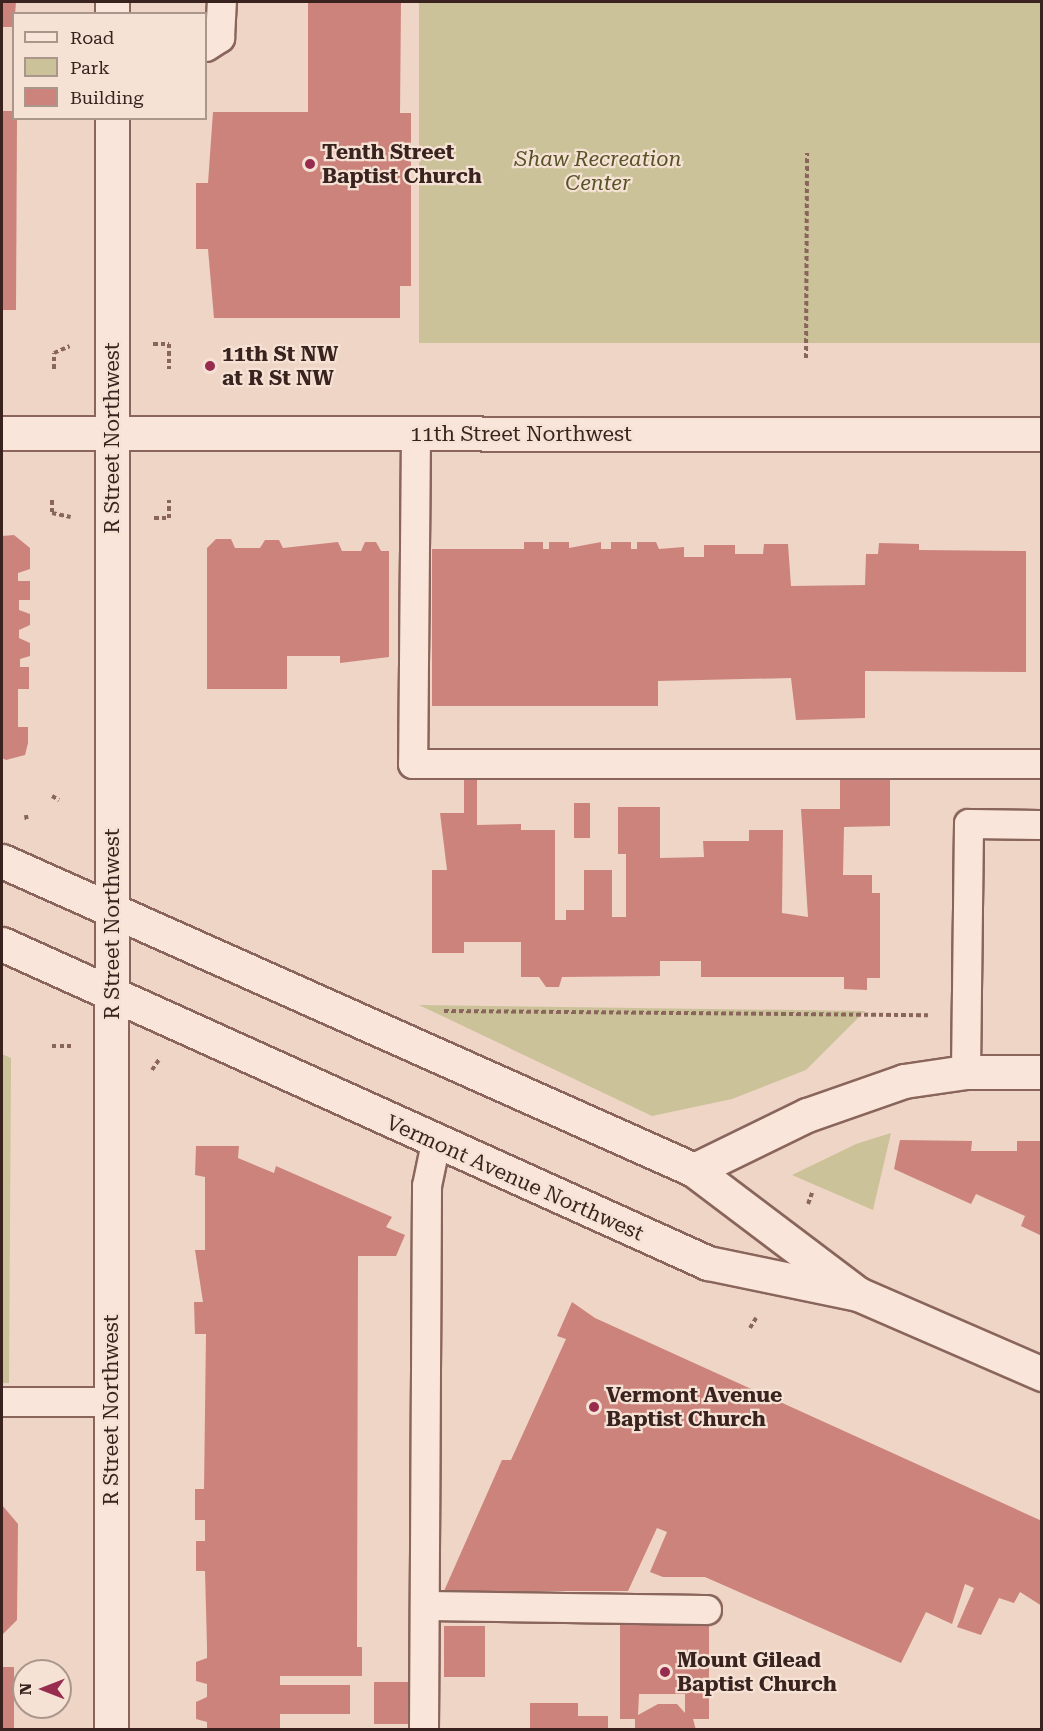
<!DOCTYPE html>
<style>
body{margin:0}
#map{position:relative;width:1043px;height:1731px;overflow:hidden;background:#eed5c6;font-family:"Roboto Serif",serif}
div>[style]{position:absolute}
.green>*{inset:0;background:#ccc299;transform-origin:0 0}
.building>*{inset:0;background:#cc837c;transform-origin:0 0}
.path>*{height:4px;margin-top:-2px;transform-origin:0;background:repeating-linear-gradient(90deg,#89655b 0 4.5px,transparent 0 7.5px)}
.roads{filter:drop-shadow(2px 0 #89655b) drop-shadow(-2px 0 #89655b) drop-shadow(0 2px #89655b) drop-shadow(0 -2px #89655b)}
.lane>*{height:28px;margin:-14px;padding:0 14px;transform-origin:14px;border-radius:14px;background:#f9e5d9}
.secondary>*{height:33px;margin:-16.5px;padding:0 16.5px;transform-origin:16.5px;border-radius:16.5px;background:#f9e5d9}
.dots>*{width:16px;height:16px;translate:-50% -50%;box-sizing:border-box;border:3px solid #f6e2d5;border-radius:50%}
span{translate:-50% -50%;white-space:nowrap;text-align:center;line-height:1.15;-webkit-text-stroke:4.5px #f6e2d5;paint-order:stroke}
.poi-label{font-size:21px;color:#3a231f;font-weight:700}
.left{translate:0 -50%;text-align:left}
.park-label{font-size:21px;color:#565326;font-style:italic}
.street-label{font-size:21px;color:#3a231f}
.frame{position:absolute;inset:0;border:3px solid #3a231f;pointer-events:none}
.legend{position:absolute;left:12px;top:12px;width:195px;height:108px;box-sizing:border-box;background:#f6e2d5;border:2px solid #ab968c;margin:0;padding:8px 10px;list-style:none;font-size:18px;color:#3a231f}
.legend li{display:flex;align-items:center;gap:12px;height:30px}
.legend b{width:30px;border:2px solid #ab968c}
.north{position:absolute;left:12px;top:1659px;width:60px;height:60px;box-sizing:border-box;background:#f6e2d5;border:2px solid #ab968c;border-radius:50%;rotate:270deg;font-size:16px;font-weight:700;line-height:24px;text-align:center;color:#3a231f}
.north::after{content:'';display:block;margin:auto;width:21px;height:27px;background:#982c4f;clip-path:polygon(50% 0,100% 100%,50% 72%,0 100%)}
</style>
<div id="map">
<div class="green">
<div style="left:419px;top:2px;width:622px;height:341px"></div>
<div style="clip-path:polygon(419px 1005px,865px 1011px,806px 1070px,732px 1099px,652px 1116px)"></div>
<div style="clip-path:polygon(2px 1054px,11px 1058px,9px 1383px,2px 1383px)"></div>
<div style="clip-path:polygon(891px 1133px,873px 1210px,792px 1175px,856px 1144px)"></div>
</div>
<div class="building">
<div style="clip-path:polygon(2px 2px,16px 2px,14px 27px,2px 27px)"></div>
<div style="clip-path:polygon(308px 2px,401px 2px,400px 113px,411px 113px,411px 286px,400px 286px,400px 318px,214px 318px,208px 249px,196px 249px,196px 183px,208px 183px,213px 112px,308px 112px)"></div>
<div style="clip-path:polygon(2px 111px,14px 111px,17px 118px,16px 310px,2px 310px)"></div>
<div style="clip-path:polygon(14px 535px,30px 548px,30px 569px,18px 573px,18px 581px,30px 581px,30px 600px,19px 600px,19px 610px,30px 614px,30px 625px,19px 630px,19px 638px,30px 643px,30px 656px,20px 659px,20px 667px,29px 667px,29px 689px,18px 689px,18px 727px,28px 727px,28px 743px,25px 755px,6px 760px,2px 758px,2px 536px)"></div>
<div style="clip-path:polygon(216px 539px,231px 539px,235px 548px,260px 548px,265px 540px,279px 540px,283px 548px,338px 542px,342px 551px,361px 551px,365px 542px,376px 542px,381px 551px,389px 551px,389px 657px,340px 663px,340px 656px,287px 656px,287px 689px,207px 689px,207px 548px)"></div>
<div style="clip-path:polygon(524px 542px,543px 542px,543px 549px,549px 549px,549px 542px,569px 542px,569px 548px,601px 542px,601px 549px,611px 549px,611px 542px,631px 542px,631px 549px,637px 549px,637px 542px,656px 542px,659px 549px,684px 547px,684px 557px,704px 557px,704px 545px,735px 545px,735px 554px,763px 554px,764px 544px,788px 544px,791px 586px,865px 585px,866px 554px,878px 554px,879px 543px,919px 544px,919px 550px,1026px 551px,1026px 672px,865px 671px,865px 718px,796px 720px,791px 678px,658px 681px,658px 706px,432px 706px,432px 549px,524px 549px)"></div>
<div style="clip-path:polygon(840px 775px,890px 775px,890px 826px,844px 827px,843px 875px,872px 875px,872px 893px,880px 893px,880px 978px,867px 978px,867px 990px,844px 989px,844px 977px,701px 977px,701px 961px,660px 961px,660px 976px,562px 977px,559px 987px,546px 987px,539px 977px,521px 977px,521px 942px,464px 942px,464px 953px,432px 953px,432px 870px,447px 870px,440px 813px,464px 813px,464px 777px,477px 777px,477px 825px,521px 824px,521px 830px,555px 830px,555px 920px,566px 920px,566px 910px,584px 910px,584px 870px,612px 870px,612px 917px,626px 917px,626px 854px,618px 854px,618px 807px,660px 807px,660px 858px,704px 857px,703px 841px,749px 841px,749px 830px,783px 830px,782px 913px,808px 917px,801px 809px,840px 809px)"></div>
<div style="left:574px;top:803px;width:16px;height:35px"></div>
<div style="clip-path:polygon(900px 1140px,972px 1141px,971px 1151px,1017px 1151px,1017px 1141px,1042px 1141px,1042px 1236px,1021px 1226px,1025px 1216px,976px 1194px,971px 1204px,894px 1169px)"></div>
<div style="clip-path:polygon(196px 1146px,239px 1146px,238px 1158px,274px 1173px,276px 1166px,392px 1217px,386px 1227px,405px 1235px,396px 1256px,358px 1256px,357px 1647px,362px 1647px,362px 1676px,280px 1676px,280px 1685px,350px 1685px,350px 1714px,280px 1714px,280px 1730px,207px 1730px,207px 1722px,196px 1719px,196px 1702px,207px 1697px,207px 1684px,196px 1681px,196px 1662px,207px 1658px,207px 1647px,205px 1571px,196px 1571px,196px 1541px,205px 1541px,205px 1520px,195px 1520px,195px 1489px,204px 1489px,206px 1334px,195px 1334px,194px 1302px,203px 1302px,195px 1250px,205px 1250px,205px 1177px,195px 1175px)"></div>
<div style="clip-path:polygon(572px 1302px,595px 1318px,1042px 1521px,1042px 1606px,1020px 1592px,1014px 1603px,999px 1598px,981px 1635px,957px 1627px,974px 1588px,965px 1584px,952px 1624px,926px 1612px,901px 1663px,705px 1577px,663px 1577px,650px 1572px,667px 1532px,657px 1528px,628px 1591px,444px 1591px,502px 1460px,511px 1460px,566px 1339px,557px 1336px)"></div>
<div style="clip-path:polygon(2px 1505px,18px 1524px,17px 1620px,2px 1635px)"></div>
<div style="clip-path:polygon(evenodd,620px 1624px,709px 1624px,709px 1719px,693px 1719px,696px 1730px,635px 1730px,635px 1719px,620px 1719px,620px 1624px,639px 1694px,685px 1694px,685px 1713px,677px 1704px,658px 1704px,638px 1715px,639px 1694px)"></div>
<div style="left:444px;top:1626px;width:41px;height:51px"></div>
<div style="left:2px;top:1667px;width:12px;height:63px"></div>
<div style="left:416px;top:1682px;width:42px;height:42px;rotate:90deg"></div>
<div style="clip-path:polygon(530px 1703px,578px 1703px,578px 1716px,608px 1716px,608px 1730px,530px 1730px)"></div>
</div>
<div class="path">
<div style="left:153px;top:344px;width:16px"></div>
<div style="left:169px;top:344px;width:25px;rotate:90deg"></div>
<div style="left:806px;top:358px;width:205px;rotate:-89.7deg"></div>
<div style="left:54px;top:369px;width:16px;rotate:-90deg"></div>
<div style="left:54px;top:353px;width:17px;rotate:-24deg"></div>
<div style="left:52px;top:500px;width:13px;rotate:90deg"></div>
<div style="left:52px;top:513px;width:19px;rotate:12deg"></div>
<div style="left:154px;top:518px;width:15px"></div>
<div style="left:169px;top:518px;width:18px;rotate:-90deg"></div>
<div style="left:52px;top:796px;width:8px;rotate:30deg"></div>
<div style="left:26px;top:815px;width:7px;rotate:82deg"></div>
<div style="left:444px;top:1011px;width:484px;rotate:0.5deg"></div>
<div style="left:52px;top:1046px;width:19px"></div>
<div style="left:152px;top:1070px;width:14px;rotate:-56deg"></div>
<div style="left:808px;top:1204px;width:12px;rotate:-70deg"></div>
<div style="left:750px;top:1328px;width:12px;rotate:-59deg"></div>
</div>
<div class="roads">
<div class="lane">
<div style="left:206px;top:47px;width:17px;rotate:-33deg"></div>
<div style="left:220px;top:38px;width:36px;rotate:-87deg"></div>
<div style="left:416px;top:434px;width:330px;rotate:90.5deg"></div>
<div style="left:413px;top:764px;width:629px"></div>
<div style="left:966px;top:1072px;width:248px;rotate:-89.3deg"></div>
<div style="left:969px;top:824px;width:73px;rotate:0.8deg"></div>
<div style="left:2px;top:1402px;width:109px"></div>
<div style="left:425px;top:1606px;width:282px;rotate:0.8deg"></div>
<div style="left:424px;top:1730px;width:544px;rotate:-89.68deg"></div>
<div style="left:427px;top:1186px;width:44px;rotate:-78.2deg"></div>
</div>
<div class="secondary">
<div style="left:112px;top:2px;width:12px;rotate:90deg"></div>
<div style="left:2px;top:433px;width:1040px;rotate:0.06deg"></div>
<div style="left:2px;top:861px;width:758px;rotate:24.06deg"></div>
<div style="left:694px;top:1170px;width:201px;rotate:37.1deg"></div>
<div style="left:2px;top:944px;width:775px;rotate:24.32deg"></div>
<div style="left:708px;top:1263px;width:153px;rotate:11.7deg"></div>
<div style="left:858px;top:1294px;width:201px;rotate:23.5deg"></div>
<div style="left:694px;top:1170px;width:126px;rotate:-26deg"></div>
<div style="left:807px;top:1115px;width:103px;rotate:-19.3deg"></div>
<div style="left:904px;top:1081px;width:63px;rotate:-8.3deg"></div>
<div style="left:966px;top:1072px;width:76px"></div>
<div style="left:111px;top:1730px;width:1612px;rotate:-89.96deg"></div>
</div>
</div>
<div class="dots">
<div style="left:310px;top:164px;background:#982c4f"></div>
<div style="left:210px;top:366px;background:#982c4f"></div>
<div style="left:594px;top:1407px;background:#982c4f"></div>
<div style="left:665px;top:1672px;background:#982c4f"></div>
</div>
<div class="poi-label">
<span class="left" style="left:322px;top:164px">Tenth Street<br>Baptist Church</span>
<span class="left" style="left:222px;top:366px">11th St NW<br>at R St NW</span>
<span class="left" style="left:606px;top:1407px">Vermont Avenue<br>Baptist Church</span>
<span class="left" style="left:677px;top:1672px">Mount Gilead<br>Baptist Church</span>
</div>
<div class="park-label">
<span style="left:598px;top:171px">Shaw Recreation<br>Center</span>
</div>
<div class="street-label">
<span style="left:521px;top:434px">11th Street Northwest</span>
<span style="left:112px;top:438px;rotate:-90deg">R Street Northwest</span>
<span style="left:112px;top:924px;rotate:-90deg">R Street Northwest</span>
<span style="left:515px;top:1178px;rotate:24deg">Vermont Avenue Northwest</span>
<span style="left:111px;top:1410px;rotate:-90deg">R Street Northwest</span>
</div>
<div class="frame"></div>
<ul class="legend">
<li><b style="height:8px;background:#f9e5d9"></b>Road</li>
<li><b style="height:16px;background:#ccc299"></b>Park</li>
<li><b style="height:16px;background:#cc837c"></b>Building</li>
</ul>
<div class="north">N</div>
</div>
